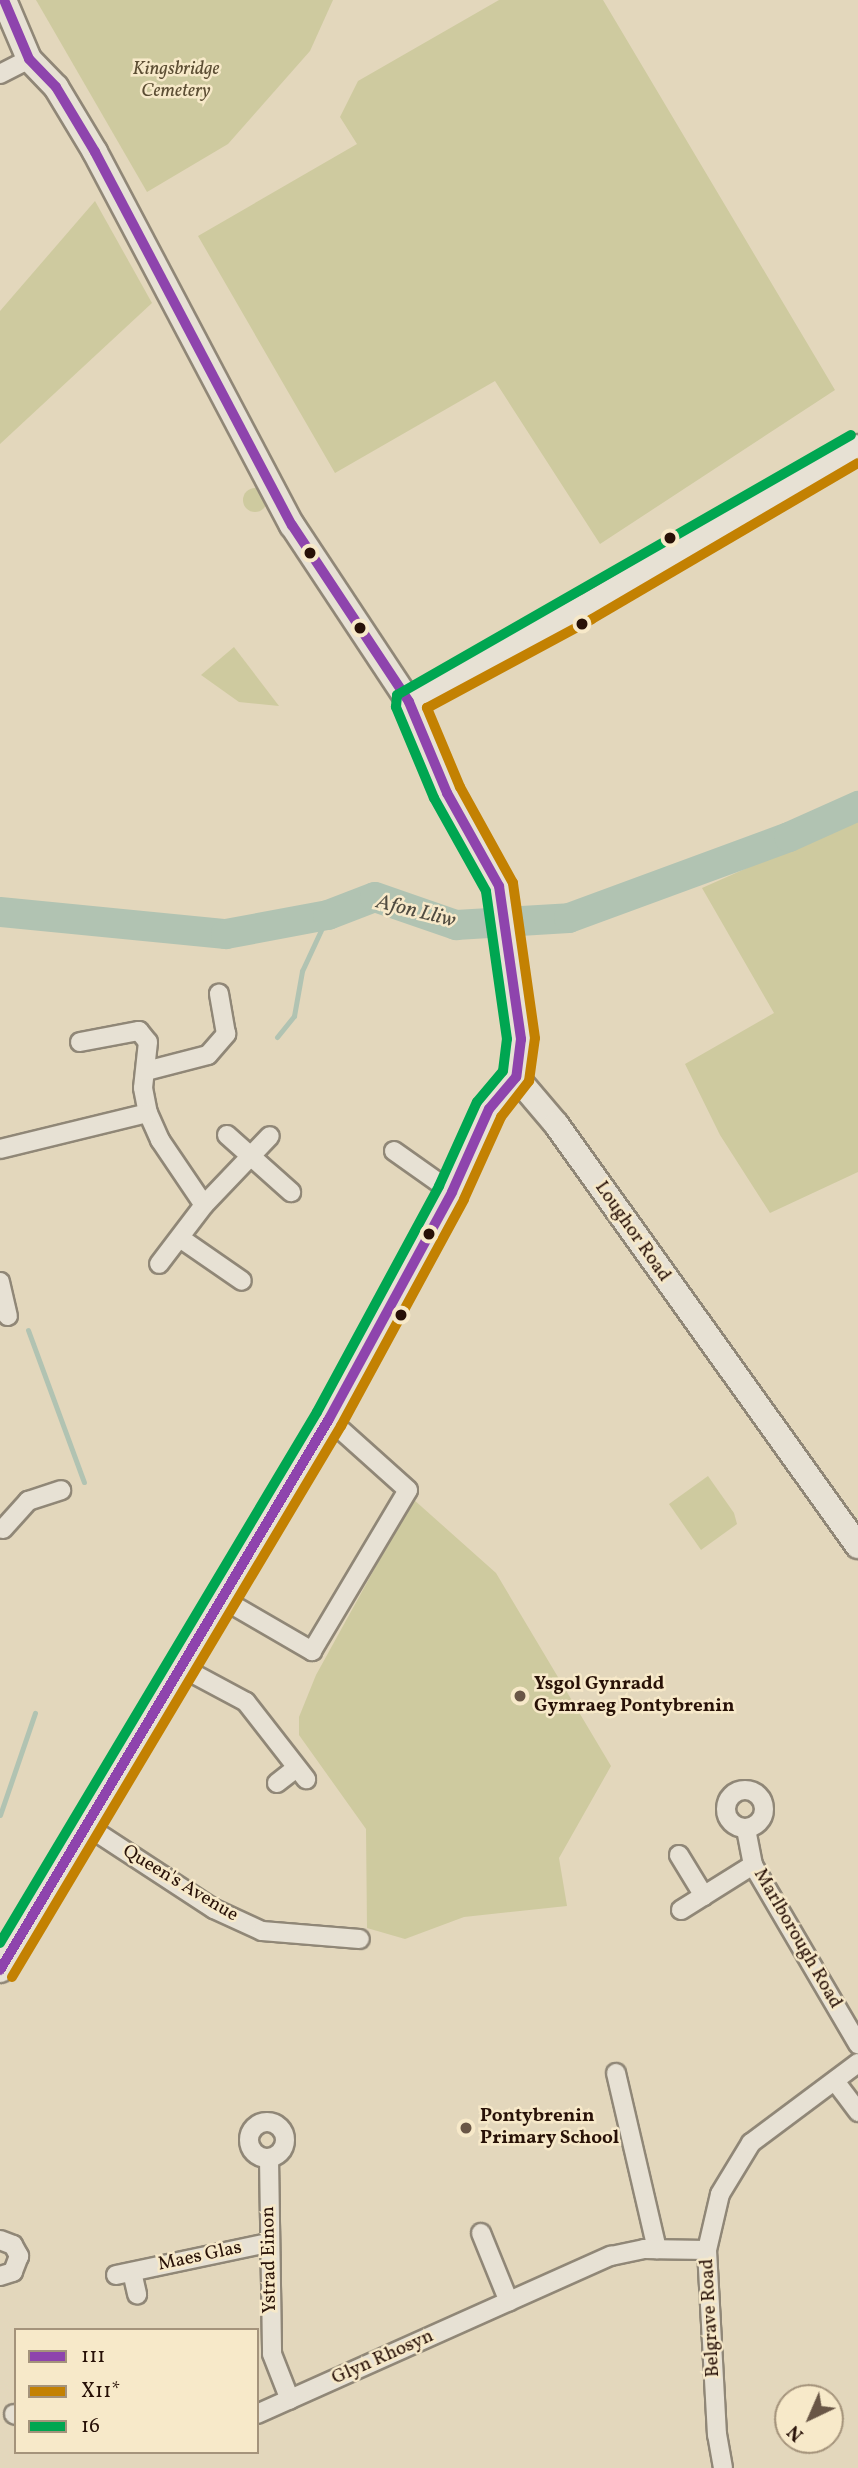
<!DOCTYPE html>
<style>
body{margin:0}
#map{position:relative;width:858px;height:2468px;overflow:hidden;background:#e3d7bc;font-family:Vollkorn,serif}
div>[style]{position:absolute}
.green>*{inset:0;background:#ceca9f}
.round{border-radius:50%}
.stream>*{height:5px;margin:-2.5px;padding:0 2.5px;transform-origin:2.5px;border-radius:2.5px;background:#b1c3b2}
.river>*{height:30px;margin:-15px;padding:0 15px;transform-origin:15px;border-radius:15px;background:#b1c3b2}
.roads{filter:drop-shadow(2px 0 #908777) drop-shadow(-2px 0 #908777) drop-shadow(0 2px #908777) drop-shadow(0 -2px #908777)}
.street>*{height:18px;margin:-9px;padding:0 9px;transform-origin:9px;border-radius:9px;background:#e7e1d4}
.street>.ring{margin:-9px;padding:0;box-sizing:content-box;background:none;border:18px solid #e7e1d4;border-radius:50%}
.secondary>*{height:24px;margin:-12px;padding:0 12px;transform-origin:12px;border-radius:12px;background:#e7e1d4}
.bus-1>*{height:10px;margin:-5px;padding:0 5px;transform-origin:5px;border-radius:5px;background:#8e44ad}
.bus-2>*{height:10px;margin:-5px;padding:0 5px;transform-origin:5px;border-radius:5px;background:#c38102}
.bus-3>*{height:10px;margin:-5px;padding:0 5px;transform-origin:5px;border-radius:5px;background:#00a651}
.dots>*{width:19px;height:19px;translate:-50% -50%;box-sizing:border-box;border:4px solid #f7e9c9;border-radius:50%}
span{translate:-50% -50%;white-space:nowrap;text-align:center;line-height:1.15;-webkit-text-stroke:5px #f7e9c9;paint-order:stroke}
.park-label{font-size:19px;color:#5c4e34;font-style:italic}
.street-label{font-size:19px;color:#281107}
.poi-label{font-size:19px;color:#281107;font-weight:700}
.left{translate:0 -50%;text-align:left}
.water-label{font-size:21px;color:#504c41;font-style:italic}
.legend{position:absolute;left:14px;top:2328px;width:245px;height:126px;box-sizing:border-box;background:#f7e9c9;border:2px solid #a4937b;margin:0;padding:9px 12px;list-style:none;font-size:21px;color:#281107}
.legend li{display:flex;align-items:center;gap:14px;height:35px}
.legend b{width:35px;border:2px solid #a4937b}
.north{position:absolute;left:774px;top:2384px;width:70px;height:70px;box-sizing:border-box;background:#f7e9c9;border:2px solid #a4937b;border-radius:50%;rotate:224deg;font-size:19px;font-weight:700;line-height:28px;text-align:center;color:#281107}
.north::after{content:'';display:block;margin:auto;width:24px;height:32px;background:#695646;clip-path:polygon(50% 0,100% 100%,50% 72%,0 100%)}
</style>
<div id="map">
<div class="green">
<div style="clip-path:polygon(36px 0,333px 0,310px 51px,228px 144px,147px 192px)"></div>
<div style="clip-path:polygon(499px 0,603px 0,835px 390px,600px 544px,495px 381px,335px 473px,198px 236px,357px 144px,340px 117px,358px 81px)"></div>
<div style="clip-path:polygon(95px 201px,152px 303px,0 444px,0 311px)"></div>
<div class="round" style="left:243px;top:488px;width:24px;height:24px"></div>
<div style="clip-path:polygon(234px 647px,279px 706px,239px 702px,201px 675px)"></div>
<div style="clip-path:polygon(858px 819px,858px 1172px,770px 1213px,720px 1135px,685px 1064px,774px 1013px,702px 888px)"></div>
<div style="clip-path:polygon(708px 1476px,734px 1513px,737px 1524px,701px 1550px,669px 1504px)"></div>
<div style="clip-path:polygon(413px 1499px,496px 1573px,611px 1766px,559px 1858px,567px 1906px,464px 1917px,405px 1939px,367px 1928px,366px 1829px,299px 1735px,299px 1717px,316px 1675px)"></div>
</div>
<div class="stream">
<div style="left:277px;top:1037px;width:27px;rotate:-51deg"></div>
<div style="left:294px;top:1016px;width:46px;rotate:-79.9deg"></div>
<div style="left:302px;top:971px;width:62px;rotate:-65.1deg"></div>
<div style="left:28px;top:1330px;width:162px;rotate:69.8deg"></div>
<div style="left:0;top:1815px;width:108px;rotate:-71.1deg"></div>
</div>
<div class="river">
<div style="left:0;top:912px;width:227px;rotate:5.6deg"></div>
<div style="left:226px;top:934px;width:104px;rotate:-10.6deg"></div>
<div style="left:328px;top:915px;width:50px;rotate:-21deg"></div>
<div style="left:375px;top:897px;width:86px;rotate:19.1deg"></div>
<div style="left:456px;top:925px;width:113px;rotate:-3.5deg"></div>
<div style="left:569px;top:918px;width:234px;rotate:-20.2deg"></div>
<div style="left:789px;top:837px;width:76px;rotate:-24.2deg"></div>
</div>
<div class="roads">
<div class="street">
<div style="left:0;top:74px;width:33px;rotate:-27deg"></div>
<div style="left:80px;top:1042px;width:60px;rotate:-10.6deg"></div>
<div style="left:139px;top:1031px;width:14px;rotate:51deg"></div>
<div style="left:148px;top:1042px;width:46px;rotate:96.2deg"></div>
<div style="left:143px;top:1088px;width:25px;rotate:79deg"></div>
<div style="left:148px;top:1113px;width:30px;rotate:66deg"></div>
<div style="left:160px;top:1140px;width:78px;rotate:55.9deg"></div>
<div style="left:204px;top:1205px;width:74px;rotate:127.3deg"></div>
<div style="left:146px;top:1071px;width:64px;rotate:-14.5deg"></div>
<div style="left:208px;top:1055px;width:28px;rotate:-49deg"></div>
<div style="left:226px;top:1034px;width:41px;rotate:-99.9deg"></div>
<div style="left:227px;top:1135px;width:86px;rotate:41.7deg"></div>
<div style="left:0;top:1149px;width:152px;rotate:-13.7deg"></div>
<div style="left:394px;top:1151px;width:71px;rotate:35.3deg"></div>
<div style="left:204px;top:1205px;width:95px;rotate:-46.3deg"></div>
<div style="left:180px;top:1238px;width:75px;rotate:34.7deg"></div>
<div style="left:0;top:1282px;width:35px;rotate:77deg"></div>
<div style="left:3px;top:1529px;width:38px;rotate:-48deg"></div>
<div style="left:28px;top:1501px;width:35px;rotate:-18deg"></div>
<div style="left:219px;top:1597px;width:108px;rotate:30.1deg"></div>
<div style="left:312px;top:1651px;width:187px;rotate:-59.2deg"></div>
<div style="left:408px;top:1490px;width:106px;rotate:-138.1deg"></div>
<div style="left:179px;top:1666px;width:76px;rotate:28.2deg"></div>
<div style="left:246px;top:1702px;width:98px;rotate:52.1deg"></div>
<div style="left:277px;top:1783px;width:23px;rotate:-38deg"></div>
<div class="ring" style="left:726px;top:1790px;width:20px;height:20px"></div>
<div style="left:87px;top:1826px;width:152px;rotate:33.2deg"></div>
<div style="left:214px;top:1909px;width:53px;rotate:24.6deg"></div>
<div style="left:262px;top:1931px;width:98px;rotate:4.7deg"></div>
<div style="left:746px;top:1829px;width:37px;rotate:79deg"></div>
<div style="left:753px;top:1865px;width:208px;rotate:59.6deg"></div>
<div style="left:679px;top:1855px;width:48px;rotate:58.6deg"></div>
<div style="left:681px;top:1910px;width:85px;rotate:-32deg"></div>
<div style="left:616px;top:2073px;width:181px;rotate:76.9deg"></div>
<div style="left:835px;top:2081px;width:39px;rotate:53deg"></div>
<div class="ring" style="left:249px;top:2122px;width:18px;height:18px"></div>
<div style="left:269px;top:2158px;width:196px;rotate:89.1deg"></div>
<div style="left:272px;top:2354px;width:49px;rotate:68.6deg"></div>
<div style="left:481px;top:2233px;width:74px;rotate:67.9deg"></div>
<div style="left:0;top:2240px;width:14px;rotate:21deg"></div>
<div style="left:13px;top:2245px;width:13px;rotate:61deg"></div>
<div style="left:19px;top:2256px;width:17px;rotate:111deg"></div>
<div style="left:13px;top:2272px;width:14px;rotate:163deg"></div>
<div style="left:132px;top:2272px;width:23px;rotate:77deg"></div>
<div style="left:116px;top:2275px;width:155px;rotate:-11.9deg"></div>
<div style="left:14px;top:2414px;width:2px;rotate:27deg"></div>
<div style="left:257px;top:2414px;width:388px;rotate:-24.1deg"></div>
<div style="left:611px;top:2256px;width:34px;rotate:-12deg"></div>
<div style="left:644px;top:2249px;width:63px;rotate:0.9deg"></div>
<div style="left:723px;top:2468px;width:34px;rotate:-100deg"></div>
<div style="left:717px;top:2435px;width:185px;rotate:-93.1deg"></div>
<div style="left:707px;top:2250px;width:57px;rotate:-76.9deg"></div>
<div style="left:720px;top:2194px;width:60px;rotate:-58.7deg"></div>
<div style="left:751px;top:2143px;width:134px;rotate:-36.8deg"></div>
</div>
<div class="secondary">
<div style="left:4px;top:0;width:64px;rotate:67deg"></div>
<div style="left:29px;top:59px;width:39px;rotate:46deg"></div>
<div style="left:56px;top:87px;width:76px;rotate:59deg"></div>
<div style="left:95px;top:152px;width:422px;rotate:62.2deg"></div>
<div style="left:292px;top:525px;width:212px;rotate:56.5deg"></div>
<div style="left:409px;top:702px;width:99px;rotate:67.3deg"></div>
<div style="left:447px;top:793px;width:107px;rotate:60.8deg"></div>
<div style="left:499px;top:886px;width:155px;rotate:81.8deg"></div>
<div style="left:521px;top:1039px;width:38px;rotate:97deg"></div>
<div style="left:516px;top:1077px;width:62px;rotate:49.6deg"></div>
<div style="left:556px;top:1124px;width:519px;rotate:54.41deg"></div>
<div style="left:409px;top:702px;width:200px;rotate:-28.4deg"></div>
<div style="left:585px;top:607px;width:316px;rotate:-30.4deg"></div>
<div style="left:0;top:1970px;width:642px;rotate:-59.16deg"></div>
<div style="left:329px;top:1419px;width:258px;rotate:-61.5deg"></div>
<div style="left:452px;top:1192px;width:91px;rotate:-66deg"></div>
<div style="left:489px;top:1109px;width:42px;rotate:-49.8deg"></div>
</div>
</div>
<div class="bus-1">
<div style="left:4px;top:0;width:64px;rotate:67deg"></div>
<div style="left:29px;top:59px;width:39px;rotate:46deg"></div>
<div style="left:56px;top:87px;width:76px;rotate:59deg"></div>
<div style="left:95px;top:152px;width:422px;rotate:62.2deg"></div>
<div style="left:292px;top:525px;width:212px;rotate:56.5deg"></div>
<div style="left:409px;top:702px;width:99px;rotate:67.3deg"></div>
<div style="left:447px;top:793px;width:107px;rotate:60.8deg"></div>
<div style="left:499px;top:886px;width:155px;rotate:81.8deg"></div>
<div style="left:521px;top:1039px;width:38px;rotate:97deg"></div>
<div style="left:0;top:1970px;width:642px;rotate:-59.16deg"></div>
<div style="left:329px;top:1419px;width:258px;rotate:-61.5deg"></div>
<div style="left:452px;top:1192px;width:91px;rotate:-66deg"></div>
<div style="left:489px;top:1109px;width:42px;rotate:-49.8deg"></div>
</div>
<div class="bus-2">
<div style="left:12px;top:1977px;width:642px;rotate:-59.16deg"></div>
<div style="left:341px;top:1426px;width:258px;rotate:-61.5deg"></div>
<div style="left:464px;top:1199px;width:90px;rotate:-65.7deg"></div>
<div style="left:501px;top:1117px;width:46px;rotate:-52.1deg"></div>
<div style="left:529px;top:1081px;width:43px;rotate:-82.1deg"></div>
<div style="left:535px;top:1038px;width:157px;rotate:-98.1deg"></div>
<div style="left:513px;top:883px;width:110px;rotate:-118.9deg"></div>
<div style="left:460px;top:787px;width:86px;rotate:-112.7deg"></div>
<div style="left:427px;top:708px;width:187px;rotate:-28.3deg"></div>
<div style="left:592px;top:619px;width:308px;rotate:-30.4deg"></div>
</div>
<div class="bus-3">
<div style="left:0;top:1943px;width:618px;rotate:-59.16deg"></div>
<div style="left:317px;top:1412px;width:257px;rotate:-61.6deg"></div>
<div style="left:439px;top:1186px;width:92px;rotate:-65.7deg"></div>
<div style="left:477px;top:1102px;width:40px;rotate:-50deg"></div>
<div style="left:503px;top:1071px;width:32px;rotate:-83deg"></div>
<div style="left:507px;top:1039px;width:149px;rotate:-98.1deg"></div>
<div style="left:486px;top:891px;width:107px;rotate:-119.2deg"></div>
<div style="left:434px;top:798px;width:99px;rotate:-112.7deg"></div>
<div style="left:396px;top:707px;width:12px;rotate:-85deg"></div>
<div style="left:397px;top:695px;width:523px;rotate:-29.8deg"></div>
</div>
<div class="dots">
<div style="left:670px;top:538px;background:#281107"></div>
<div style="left:310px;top:553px;background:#281107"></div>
<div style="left:582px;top:624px;background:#281107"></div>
<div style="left:360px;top:628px;background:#281107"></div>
<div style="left:429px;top:1234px;background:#281107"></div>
<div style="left:401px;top:1315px;background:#281107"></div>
<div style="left:520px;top:1696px;background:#695646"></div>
<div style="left:466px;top:2128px;background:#695646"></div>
</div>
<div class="park-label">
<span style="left:176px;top:81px">Kingsbridge<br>Cemetery</span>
</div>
<div class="street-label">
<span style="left:632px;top:1232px;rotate:55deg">Loughor Road</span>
<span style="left:180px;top:1884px;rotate:31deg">Queen's Avenue</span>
<span style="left:797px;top:1939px;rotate:60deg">Marlborough Road</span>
<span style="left:200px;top:2257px;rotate:-12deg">Maes Glas</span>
<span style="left:270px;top:2260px;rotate:-91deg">Ystrad Einon</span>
<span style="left:711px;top:2318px;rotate:-93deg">Belgrave Road</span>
<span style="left:383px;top:2358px;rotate:-24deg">Glyn Rhosyn</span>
</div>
<div class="poi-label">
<span class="left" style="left:534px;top:1696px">Ysgol Gynradd<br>Gymraeg Pontybrenin</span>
<span class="left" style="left:480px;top:2128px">Pontybrenin<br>Primary School</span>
</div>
<div class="water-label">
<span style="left:416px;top:912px;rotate:14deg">Afon Lliw</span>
</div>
<ul class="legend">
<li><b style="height:9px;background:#8e44ad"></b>111</li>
<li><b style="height:9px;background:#c38102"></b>X11*</li>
<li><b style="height:9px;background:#00a651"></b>16</li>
</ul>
<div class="north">N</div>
</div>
